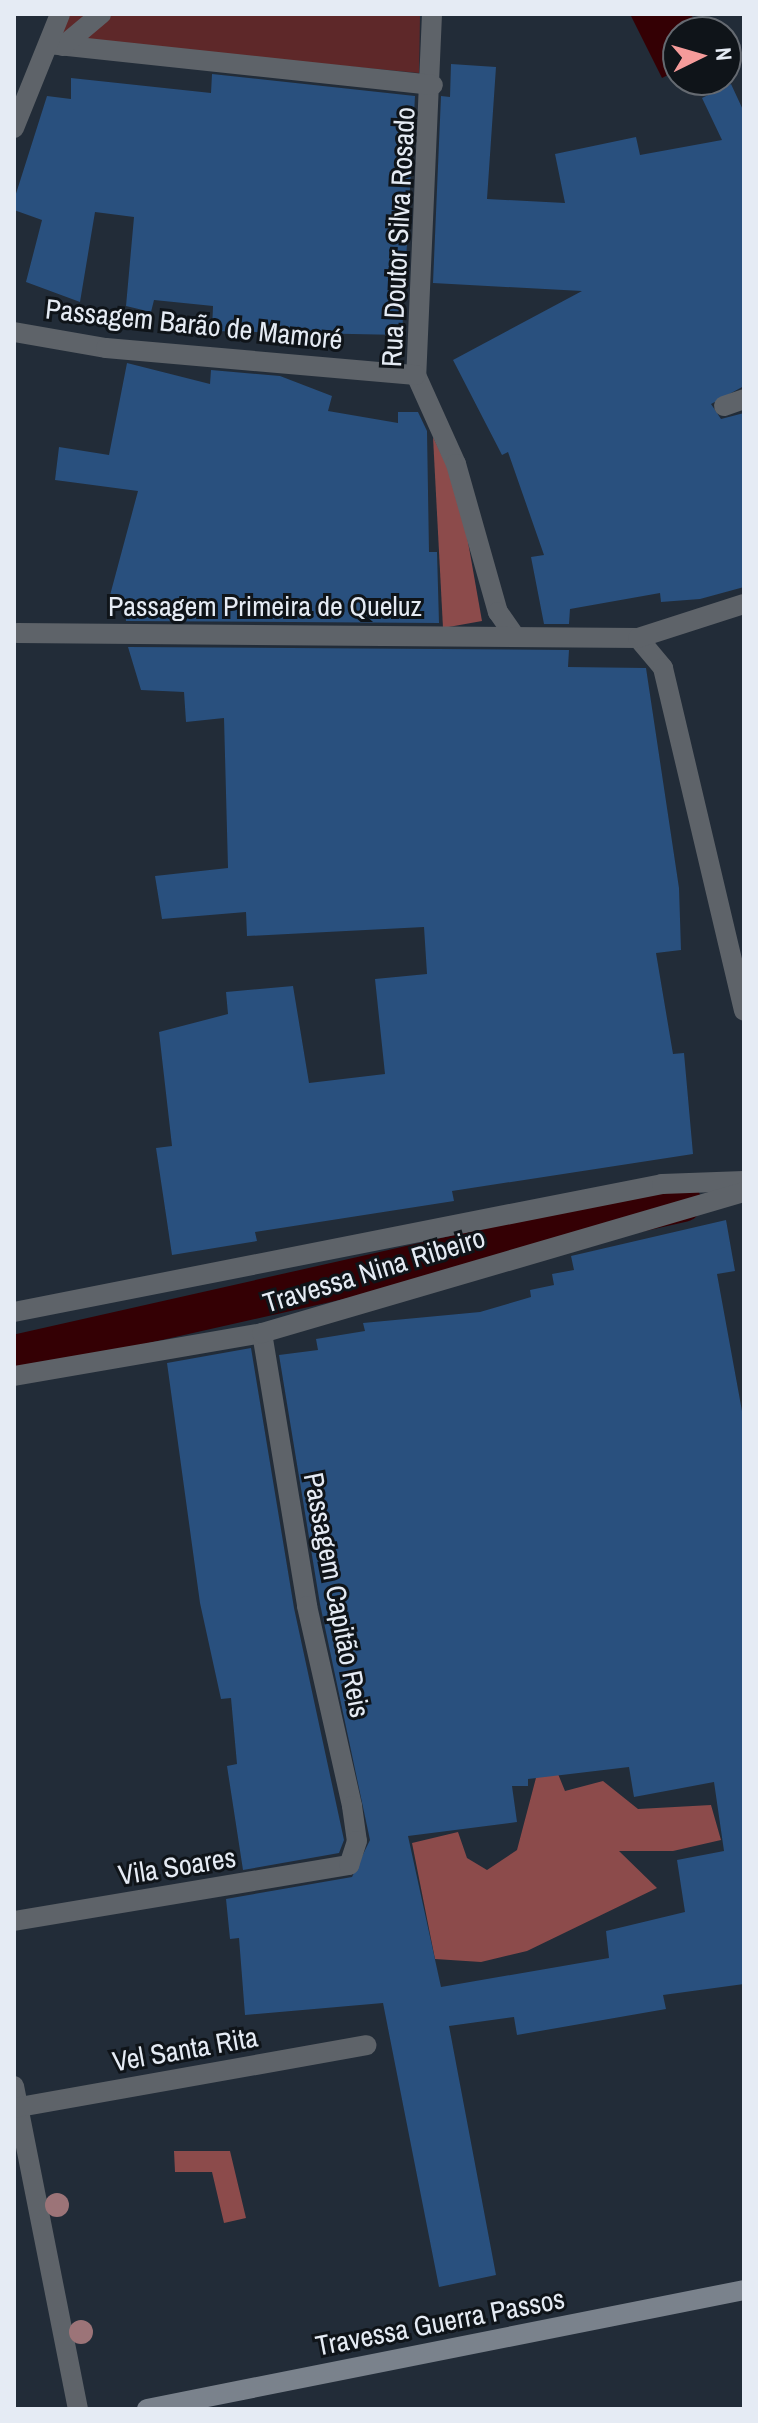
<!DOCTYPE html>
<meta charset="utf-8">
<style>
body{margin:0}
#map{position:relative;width:758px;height:2423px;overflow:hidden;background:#222c38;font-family:"Archivo Narrow",sans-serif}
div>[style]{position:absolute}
.green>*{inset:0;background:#5e2829}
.forest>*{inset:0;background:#8c4b4b}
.water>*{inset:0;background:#340004}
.canal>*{height:38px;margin:-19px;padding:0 19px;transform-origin:19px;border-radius:19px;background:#340004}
.building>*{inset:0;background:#29507e}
.lane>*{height:20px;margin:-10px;padding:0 10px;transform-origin:10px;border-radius:10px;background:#5e6369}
.street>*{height:20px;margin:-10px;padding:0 10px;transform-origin:10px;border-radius:10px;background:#5e6369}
.secondary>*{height:20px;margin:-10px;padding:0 10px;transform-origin:10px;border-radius:10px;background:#7a828c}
.trees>*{width:24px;height:24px;margin:-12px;border-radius:50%;background:#9c7478}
span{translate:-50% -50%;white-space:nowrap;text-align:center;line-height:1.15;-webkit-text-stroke:6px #0f1419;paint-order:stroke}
.street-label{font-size:28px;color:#e5ebf4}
.frame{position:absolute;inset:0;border:16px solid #e5ebf4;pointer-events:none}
.north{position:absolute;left:662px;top:16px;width:80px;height:80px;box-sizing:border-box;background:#0f1419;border:2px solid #656a71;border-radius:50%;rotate:85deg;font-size:22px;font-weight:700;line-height:32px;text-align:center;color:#e5ebf4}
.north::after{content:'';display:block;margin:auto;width:28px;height:36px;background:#f59b9a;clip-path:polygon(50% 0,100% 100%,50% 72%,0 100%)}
</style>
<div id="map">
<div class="green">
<div style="clip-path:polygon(67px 14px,420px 14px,419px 73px,57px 39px)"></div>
</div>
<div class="forest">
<div style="clip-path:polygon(433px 437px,459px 491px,482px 621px,443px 628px)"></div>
<div style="clip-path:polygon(556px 1769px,565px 1791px,603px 1781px,638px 1809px,711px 1805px,721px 1840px,673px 1851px,619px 1851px,657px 1888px,527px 1951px,481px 1962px,435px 1959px,412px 1843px,458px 1832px,467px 1858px,487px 1870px,517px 1850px,537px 1774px)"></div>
<div style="clip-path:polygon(174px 2151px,230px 2151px,246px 2218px,224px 2223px,212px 2172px,175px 2172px)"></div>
</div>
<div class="water">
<div style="clip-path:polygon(630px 14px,691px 14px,700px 32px,678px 32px,678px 70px,662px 78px)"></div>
</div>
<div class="canal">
<div style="left:14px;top:1354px;width:686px;rotate:-12.72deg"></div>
</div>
<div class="building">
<div style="clip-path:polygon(451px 64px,496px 67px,487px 199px,565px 203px,555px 154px,636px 137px,640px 155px,722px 140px,702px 98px,731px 84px,744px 112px,744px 386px,711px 404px,721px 419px,744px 413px,744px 587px,700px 599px,661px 602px,660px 593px,570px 609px,569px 624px,544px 624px,531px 557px,544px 555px,508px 452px,502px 455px,453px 360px,582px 291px,433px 283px,441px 96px,450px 97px)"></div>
<div style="clip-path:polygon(212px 74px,415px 96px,402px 335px,212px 331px,213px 306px,154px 300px,151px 312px,126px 306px,134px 217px,95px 212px,80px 302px,26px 282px,42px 220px,14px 210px,14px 200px,47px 96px,71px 99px,71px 78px,211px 93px)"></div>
<div style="clip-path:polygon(127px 363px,210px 384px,211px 370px,280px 376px,332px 396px,328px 411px,398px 423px,398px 412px,418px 412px,427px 431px,429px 552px,437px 552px,439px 623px,126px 621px,124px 598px,109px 599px,138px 491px,55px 480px,59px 447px,109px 455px)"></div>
<div style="clip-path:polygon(128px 647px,569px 650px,568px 667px,646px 668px,679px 888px,681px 950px,656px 953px,673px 1054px,684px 1053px,693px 1154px,452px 1191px,454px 1201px,255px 1232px,257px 1241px,172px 1255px,156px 1148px,172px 1146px,159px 1032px,228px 1014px,226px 992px,293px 986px,309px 1083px,385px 1074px,375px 979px,427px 974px,424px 927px,247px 936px,246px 912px,162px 919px,155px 876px,228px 868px,224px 718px,186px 722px,184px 692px,141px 690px)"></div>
<div style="clip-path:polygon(evenodd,726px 1220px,735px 1271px,717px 1274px,744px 1422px,744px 1984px,663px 1995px,666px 2009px,517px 2035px,514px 2017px,449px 2026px,496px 2275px,439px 2287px,383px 2003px,245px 2015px,239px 1938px,230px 1939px,226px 1899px,352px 1877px,370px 1840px,320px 1604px,279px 1355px,318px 1350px,316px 1339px,365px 1331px,363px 1323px,480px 1312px,531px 1297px,530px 1290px,554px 1285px,552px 1274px,574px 1270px,571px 1256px,726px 1220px,629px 1767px,634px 1797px,714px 1782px,724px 1851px,677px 1860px,685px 1912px,606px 1931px,609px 1958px,441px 1987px,408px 1836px,517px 1822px,512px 1786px,528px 1786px,528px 1779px,629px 1767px)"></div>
<div style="clip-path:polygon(251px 1348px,294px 1608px,344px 1840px,339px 1853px,243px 1870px,227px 1766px,237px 1764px,231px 1698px,221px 1699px,200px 1603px,167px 1363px)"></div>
</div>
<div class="lane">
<div style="left:14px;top:1921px;width:340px;rotate:-9.5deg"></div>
</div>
<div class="street">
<div style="left:432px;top:14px;width:361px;rotate:92.5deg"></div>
<div style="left:416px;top:375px;width:98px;rotate:65.8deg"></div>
<div style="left:456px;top:464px;width:154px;rotate:74.2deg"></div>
<div style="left:498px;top:612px;width:28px;rotate:55deg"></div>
<div style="left:49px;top:44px;width:386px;rotate:6.1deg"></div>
<div style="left:63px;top:46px;width:50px;rotate:-40.1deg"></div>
<div style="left:14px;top:128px;width:123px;rotate:-68deg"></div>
<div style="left:14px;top:332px;width:93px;rotate:9.9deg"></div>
<div style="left:106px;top:348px;width:311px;rotate:5deg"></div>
<div style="left:724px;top:406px;width:21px;rotate:-19deg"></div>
<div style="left:17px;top:633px;width:621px;rotate:0.46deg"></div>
<div style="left:638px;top:638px;width:39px;rotate:50deg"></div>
<div style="left:663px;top:668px;width:352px;rotate:76.7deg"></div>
<div style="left:638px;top:638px;width:111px;rotate:-17.8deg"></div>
<div style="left:14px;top:1312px;width:661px;rotate:-11.17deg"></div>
<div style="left:662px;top:1184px;width:82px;rotate:-2.1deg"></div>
<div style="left:262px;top:1333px;width:277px;rotate:80.6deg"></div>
<div style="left:307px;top:1606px;width:205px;rotate:77.3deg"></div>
<div style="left:352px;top:1806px;width:35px;rotate:82deg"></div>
<div style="left:357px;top:1841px;width:25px;rotate:108deg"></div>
<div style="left:14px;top:1376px;width:252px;rotate:-9.8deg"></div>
<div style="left:262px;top:1333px;width:502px;rotate:-16.31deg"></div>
<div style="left:14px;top:2086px;width:329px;rotate:78.8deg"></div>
<div style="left:14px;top:2108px;width:358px;rotate:-10.1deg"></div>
</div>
<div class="secondary">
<div style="left:147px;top:2409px;width:609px;rotate:-11.27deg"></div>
</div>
<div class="trees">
<div style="left:57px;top:2205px"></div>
<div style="left:81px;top:2332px"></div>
</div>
<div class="street-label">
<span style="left:398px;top:237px;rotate:-87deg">Rua Doutor Silva Rosado</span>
<span style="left:194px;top:324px;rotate:6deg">Passagem Barão de Mamoré</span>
<span style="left:265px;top:606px">Passagem Primeira de Queluz</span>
<span style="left:374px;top:1270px;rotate:-17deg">Travessa Nina Ribeiro</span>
<span style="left:337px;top:1595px;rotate:79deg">Passagem Capitão Reis</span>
<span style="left:177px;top:1866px;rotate:-9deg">Vila Soares</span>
<span style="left:185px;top:2049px;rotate:-10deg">Vel Santa Rita</span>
<span style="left:440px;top:2322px;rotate:-11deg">Travessa Guerra Passos</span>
</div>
<div class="frame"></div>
<div class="north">N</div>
</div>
